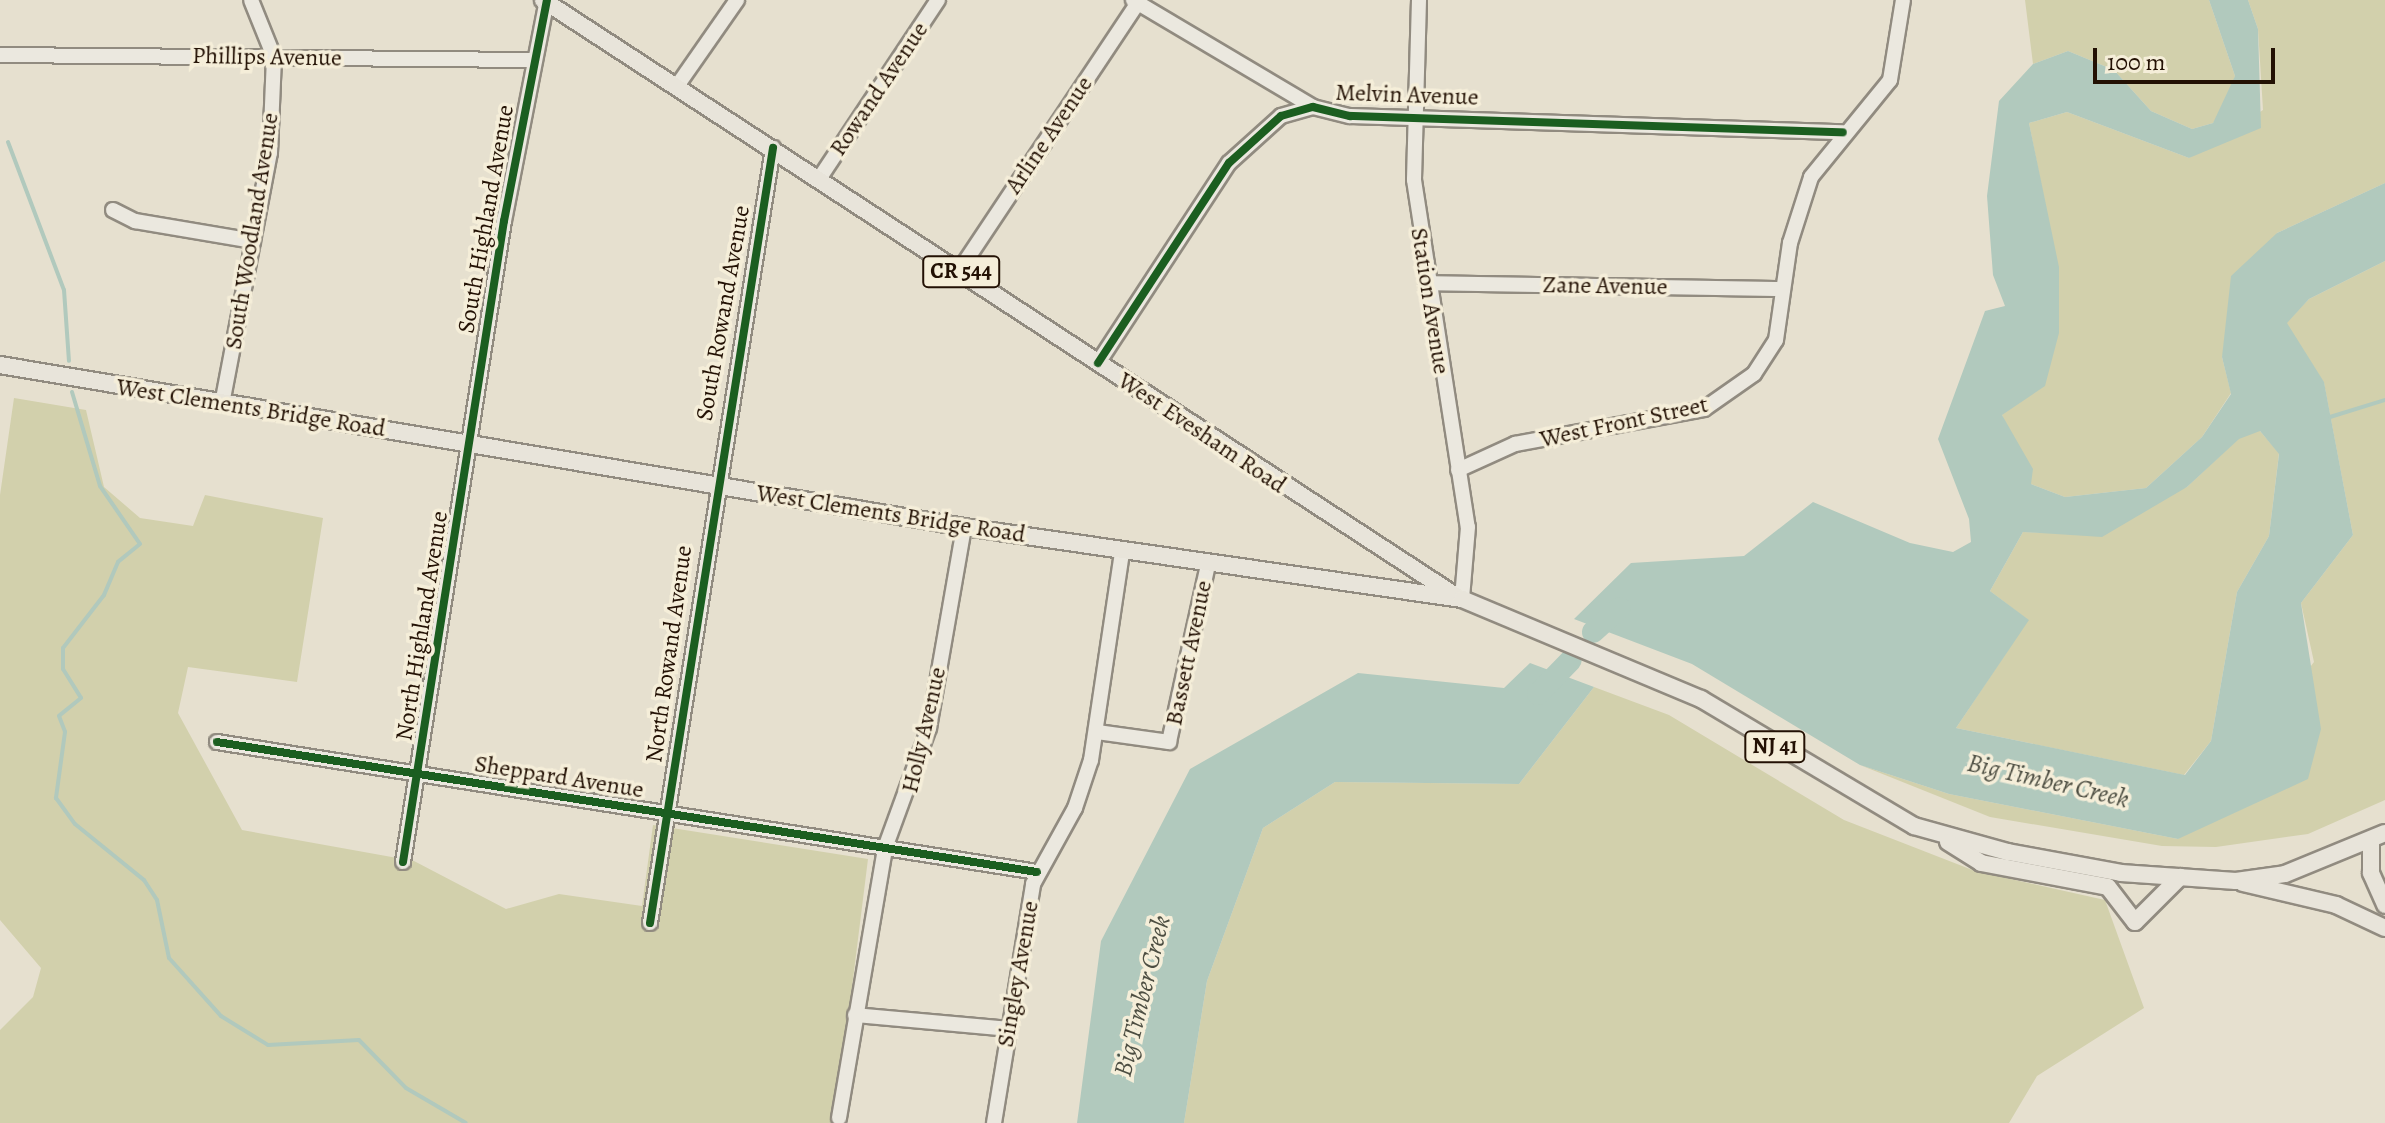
<!DOCTYPE html>
<style>
body{margin:0}
#map{position:relative;width:2385px;height:1123px;overflow:hidden;background:#e6e0cf;font-family:Alegreya,serif}
div>[style]{position:absolute}
.green>*{inset:0;background:#d2d0ac}
.water>*{inset:0;background:#b1c9bd}
.stream>*{height:4px;margin:-2px;padding:0 2px;transform-origin:2px;border-radius:2px;background:#b1c9bd}
.river>*{height:22px;margin:-11px;padding:0 11px;transform-origin:11px;border-radius:11px;background:#b1c9bd}
.roads{filter:drop-shadow(2px 0 #918b80) drop-shadow(-2px 0 #918b80) drop-shadow(0 2px #918b80) drop-shadow(0 -2px #918b80)}
.minor>*{height:14px;margin:-7px;padding:0 7px;transform-origin:7px;border-radius:7px;background:#ebe8df}
.major>*{height:16px;margin:-8px;padding:0 8px;transform-origin:8px;border-radius:8px;background:#e8e4da}
.cycleway>*{height:8px;margin:-4px;padding:0 4px;transform-origin:4px;border-radius:4px;background:#1b5e20}
span{translate:-50% -50%;white-space:nowrap;text-align:center;line-height:1.15;-webkit-text-stroke:7px #f5eed9;paint-order:stroke}
.shield-label span{padding:2px 6px;background:#f5eed9;border:2px solid;border-radius:6px;-webkit-text-stroke-width:0}
.shield-label{font-size:22px;color:#231104;font-weight:700}
.street-label{font-size:24px;color:#231104}
.water-label{font-size:26px;color:#4d4e42;font-style:italic}
.scale{position:absolute;left:2093px;top:48px;width:182px;height:36px;box-sizing:border-box;border:4px solid #231104;border-top:0;padding-left:10px;font-size:24px;line-height:28px;white-space:nowrap;color:#231104;-webkit-text-stroke:6px #f5eed9;paint-order:stroke}
</style>
<div id="map">
<div class="green">
<div style="clip-path:polygon(2025px 0,2209px 0,2235px 76px,2227px 104px,2213px 123px,2192px 129px,2151px 111px,2114px 70px,2068px 51px,2033px 64px)"></div>
<div style="clip-path:polygon(2248px 0,2385px 0,2385px 183px,2277px 233px,2222px 357px,2231px 393px,2202px 437px,2146px 488px,2065px 497px,2031px 484px,2002px 415px,2053px 245px,2029px 123px,2067px 112px,2189px 158px,2263px 110px,2258px 29px)"></div>
<div style="clip-path:polygon(2385px 261px,2385px 800px,2308px 834px,2216px 847px,2162px 846px,1990px 817px,1860px 765px,1949px 794px,2178px 839px,2314px 662px,2301px 603px,2353px 535px,2324px 383px,2286px 323px,2309px 299px)"></div>
<div style="clip-path:polygon(14px 398px,86px 410px,104px 487px,140px 518px,193px 526px,205px 495px,323px 518px,297px 682px,188px 667px,178px 713px,242px 830px,414px 861px,506px 909px,559px 894px,642px 906px,653px 825px,868px 859px,835px 1123px,0 1123px,0 1030px,33px 997px,41px 968px,0 920px,0 495px)"></div>
<div style="clip-path:polygon(2259px 430px,2279px 453px,2269px 536px,2237px 592px,2211px 741px,2184px 775px,1956px 728px,2028px 620px,1990px 591px,2023px 532px,2050px 533px,2187px 487px,2239px 438px)"></div>
<div style="clip-path:polygon(1594px 687px,1669px 715px,1844px 820px,1975px 871px,2105px 900px,2144px 1008px,2037px 1076px,2009px 1123px,1184px 1123px,1207px 981px,1263px 828px,1335px 782px,1519px 784px)"></div>
</div>
<div class="water">
<div style="clip-path:polygon(evenodd,2209px 0,2248px 0,2258px 29px,2261px 128px,2189px 158px,2067px 112px,2029px 123px,2059px 267px,2059px 333px,2045px 386px,2002px 415px,2033px 469px,2031px 484px,2065px 497px,2146px 488px,2202px 437px,2231px 394px,2222px 357px,2231px 276px,2277px 233px,2385px 183px,2385px 261px,2309px 299px,2287px 323px,2324px 382px,2353px 535px,2301px 603px,2321px 729px,2308px 779px,2178px 839px,1949px 794px,1860px 765px,1692px 664px,1574px 619px,1631px 563px,1744px 556px,1813px 502px,1910px 543px,1953px 552px,1971px 542px,1969px 519px,1938px 439px,1985px 311px,2005px 306px,1993px 275px,1987px 196px,1999px 101px,2033px 64px,2068px 51px,2114px 70px,2151px 111px,2192px 129px,2213px 123px,2235px 76px,2209px 0,2260px 431px,2279px 454px,2269px 536px,2237px 592px,2211px 741px,2185px 775px,1956px 728px,2029px 620px,1990px 591px,2023px 532px,2102px 537px,2187px 487px,2239px 439px,2260px 431px)"></div>
<div style="clip-path:polygon(1530px 663px,1594px 687px,1519px 784px,1335px 782px,1263px 828px,1207px 981px,1184px 1123px,1077px 1123px,1101px 941px,1190px 769px,1358px 673px,1504px 688px)"></div>
</div>
<div class="stream">
<div style="left:8px;top:142px;width:158px;rotate:69.3deg"></div>
<div style="left:64px;top:290px;width:71px;rotate:86deg"></div>
<div style="left:72px;top:392px;width:98px;rotate:73.4deg"></div>
<div style="left:100px;top:486px;width:70px;rotate:55.4deg"></div>
<div style="left:140px;top:544px;width:28px;rotate:141deg"></div>
<div style="left:118px;top:562px;width:36px;rotate:113deg"></div>
<div style="left:104px;top:595px;width:67px;rotate:127.7deg"></div>
<div style="left:63px;top:648px;width:21px;rotate:90deg"></div>
<div style="left:63px;top:669px;width:34px;rotate:58deg"></div>
<div style="left:81px;top:698px;width:28px;rotate:141deg"></div>
<div style="left:59px;top:716px;width:17px;rotate:69deg"></div>
<div style="left:65px;top:732px;width:67px;rotate:97.8deg"></div>
<div style="left:56px;top:798px;width:32px;rotate:54deg"></div>
<div style="left:75px;top:824px;width:89px;rotate:39.1deg"></div>
<div style="left:144px;top:880px;width:24px;rotate:57deg"></div>
<div style="left:157px;top:900px;width:59px;rotate:78.3deg"></div>
<div style="left:169px;top:958px;width:78px;rotate:48.1deg"></div>
<div style="left:221px;top:1016px;width:55px;rotate:31.7deg"></div>
<div style="left:268px;top:1045px;width:91px;rotate:-3.1deg"></div>
<div style="left:359px;top:1040px;width:67px;rotate:45.6deg"></div>
<div style="left:406px;top:1088px;width:69px;rotate:30.3deg"></div>
<div style="left:2330px;top:417px;width:58px;rotate:-17.2deg"></div>
</div>
<div class="river">
<div style="left:1593px;top:632px;width:36px;rotate:-42deg"></div>
<div style="left:1538px;top:694px;width:47px;rotate:-45.9deg"></div>
</div>
<div class="roads">
<div class="minor">
<div style="left:1133px;top:0;width:209px;rotate:30.7deg"></div>
<div style="left:1419px;top:0;width:180px;rotate:91.6deg"></div>
<div style="left:1414px;top:180px;width:351px;rotate:81.2deg"></div>
<div style="left:1468px;top:527px;width:72px;rotate:94.8deg"></div>
<div style="left:0;top:55px;width:535px;rotate:0.54deg"></div>
<div style="left:677px;top:86px;width:105px;rotate:-55.1deg"></div>
<div style="left:819px;top:179px;width:215px;rotate:-56.4deg"></div>
<div style="left:113px;top:210px;width:25px;rotate:27deg"></div>
<div style="left:135px;top:221px;width:120px;rotate:9.6deg"></div>
<div style="left:959px;top:271px;width:326px;rotate:-56.3deg"></div>
<div style="left:1426px;top:283px;width:357px;rotate:1deg"></div>
<div style="left:1098px;top:363px;width:239px;rotate:-56.8deg"></div>
<div style="left:1229px;top:163px;width:70px;rotate:-42.1deg"></div>
<div style="left:1281px;top:116px;width:33px;rotate:-16deg"></div>
<div style="left:1313px;top:107px;width:38px;rotate:14deg"></div>
<div style="left:1350px;top:116px;width:493px;rotate:1.9deg"></div>
<div style="left:222px;top:404px;width:256px;rotate:-79.2deg"></div>
<div style="left:270px;top:153px;width:96px;rotate:-87.6deg"></div>
<div style="left:274px;top:57px;width:61px;rotate:-112deg"></div>
<div style="left:1458px;top:470px;width:63px;rotate:-24.5deg"></div>
<div style="left:1515px;top:444px;width:192px;rotate:-10.5deg"></div>
<div style="left:1704px;top:409px;width:61px;rotate:-35deg"></div>
<div style="left:1754px;top:374px;width:40px;rotate:-57.1deg"></div>
<div style="left:1776px;top:340px;width:98px;rotate:-81.8deg"></div>
<div style="left:1790px;top:243px;width:69px;rotate:-72.3deg"></div>
<div style="left:1811px;top:177px;width:125px;rotate:-50.8deg"></div>
<div style="left:1890px;top:80px;width:81px;rotate:-80.8deg"></div>
<div style="left:1097px;top:732px;width:73px;rotate:7.9deg"></div>
<div style="left:1169px;top:742px;width:182px;rotate:-77.6deg"></div>
<div style="left:217px;top:742px;width:830px;rotate:9.01deg"></div>
<div style="left:403px;top:862px;width:649px;rotate:-81.05deg"></div>
<div style="left:504px;top:221px;width:225px;rotate:-79deg"></div>
<div style="left:650px;top:923px;width:785px;rotate:-80.98deg"></div>
<div style="left:855px;top:1015px;width:154px;rotate:5.2deg"></div>
<div style="left:839px;top:1118px;width:274px;rotate:-80.3deg"></div>
<div style="left:885px;top:848px;width:128px;rotate:-69.9deg"></div>
<div style="left:929px;top:728px;width:204px;rotate:-80.1deg"></div>
<div style="left:994px;top:1123px;width:242px;rotate:-80.7deg"></div>
<div style="left:1033px;top:884px;width:87px;rotate:-61.1deg"></div>
<div style="left:1075px;top:808px;width:51px;rotate:-71.6deg"></div>
<div style="left:1091px;top:760px;width:210px;rotate:-81.5deg"></div>
</div>
<div class="major">
<div style="left:543px;top:0;width:1090px;rotate:33.14deg"></div>
<div style="left:0;top:365px;width:978px;rotate:9.54deg"></div>
<div style="left:964px;top:527px;width:503px;rotate:8.23deg"></div>
<div style="left:1462px;top:599px;width:259px;rotate:22.7deg"></div>
<div style="left:1701px;top:699px;width:248px;rotate:30.8deg"></div>
<div style="left:1914px;top:826px;width:98px;rotate:15.5deg"></div>
<div style="left:2008px;top:852px;width:115px;rotate:10.5deg"></div>
<div style="left:2121px;top:873px;width:115px;rotate:4deg"></div>
<div style="left:2236px;top:881px;width:49px;rotate:-8.1deg"></div>
<div style="left:2285px;top:874px;width:108px;rotate:-22.3deg"></div>
<div style="left:2371px;top:841px;width:32px;rotate:90deg"></div>
<div style="left:2371px;top:873px;width:35px;rotate:66deg"></div>
<div style="left:1948px;top:842px;width:39px;rotate:32deg"></div>
<div style="left:1981px;top:863px;width:129px;rotate:10.7deg"></div>
<div style="left:2108px;top:887px;width:44px;rotate:52.4deg"></div>
<div style="left:2243px;top:883px;width:96px;rotate:13.3deg"></div>
<div style="left:2336px;top:905px;width:54px;rotate:25.1deg"></div>
<div style="left:2135px;top:922px;width:64px;rotate:-45deg"></div>
</div>
</div>
<div class="cycleway">
<div style="left:1098px;top:363px;width:239px;rotate:-56.8deg"></div>
<div style="left:1229px;top:163px;width:70px;rotate:-42.1deg"></div>
<div style="left:1281px;top:116px;width:33px;rotate:-16deg"></div>
<div style="left:1313px;top:107px;width:38px;rotate:14deg"></div>
<div style="left:1350px;top:116px;width:493px;rotate:1.9deg"></div>
<div style="left:217px;top:742px;width:830px;rotate:9.01deg"></div>
<div style="left:403px;top:862px;width:649px;rotate:-81.05deg"></div>
<div style="left:504px;top:221px;width:225px;rotate:-79deg"></div>
<div style="left:650px;top:923px;width:785px;rotate:-80.98deg"></div>
</div>
<div class="shield-label">
<span style="left:961px;top:272px">CR 544</span>
<span style="left:1775px;top:747px">NJ 41</span>
</div>
<div class="street-label">
<span style="left:267px;top:57px;rotate:1deg">Phillips Avenue</span>
<span style="left:879px;top:89px;rotate:-56deg">Rowand Avenue</span>
<span style="left:1407px;top:95px;rotate:2deg">Melvin Avenue</span>
<span style="left:1049px;top:135px;rotate:-56deg">Arline Avenue</span>
<span style="left:486px;top:219px;rotate:-80deg">South Highland Avenue</span>
<span style="left:252px;top:231px;rotate:-81deg">South Woodland Avenue</span>
<span style="left:1605px;top:286px;rotate:1deg">Zane Avenue</span>
<span style="left:1430px;top:301px;rotate:81deg">Station Avenue</span>
<span style="left:723px;top:313px;rotate:-80deg">South Rowand Avenue</span>
<span style="left:251px;top:408px;rotate:9deg">West Clements Bridge Road</span>
<span style="left:1624px;top:422px;rotate:-12deg">West Front Street</span>
<span style="left:1202px;top:433px;rotate:34deg">West Evesham Road</span>
<span style="left:891px;top:514px;rotate:9deg">West Clements Bridge Road</span>
<span style="left:422px;top:626px;rotate:-81deg">North Highland Avenue</span>
<span style="left:1189px;top:653px;rotate:-78deg">Bassett Avenue</span>
<span style="left:669px;top:654px;rotate:-82deg">North Rowand Avenue</span>
<span style="left:924px;top:730px;rotate:-77deg">Holly Avenue</span>
<span style="left:559px;top:777px;rotate:9deg">Sheppard Avenue</span>
<span style="left:1018px;top:974px;rotate:-80deg">Singley Avenue</span>
</div>
<div class="water-label">
<span style="left:2048px;top:781px;rotate:13deg">Big Timber Creek</span>
<span style="left:1142px;top:996px;rotate:-76deg">Big Timber Creek</span>
</div>
<div class="scale">100 m</div>
</div>
